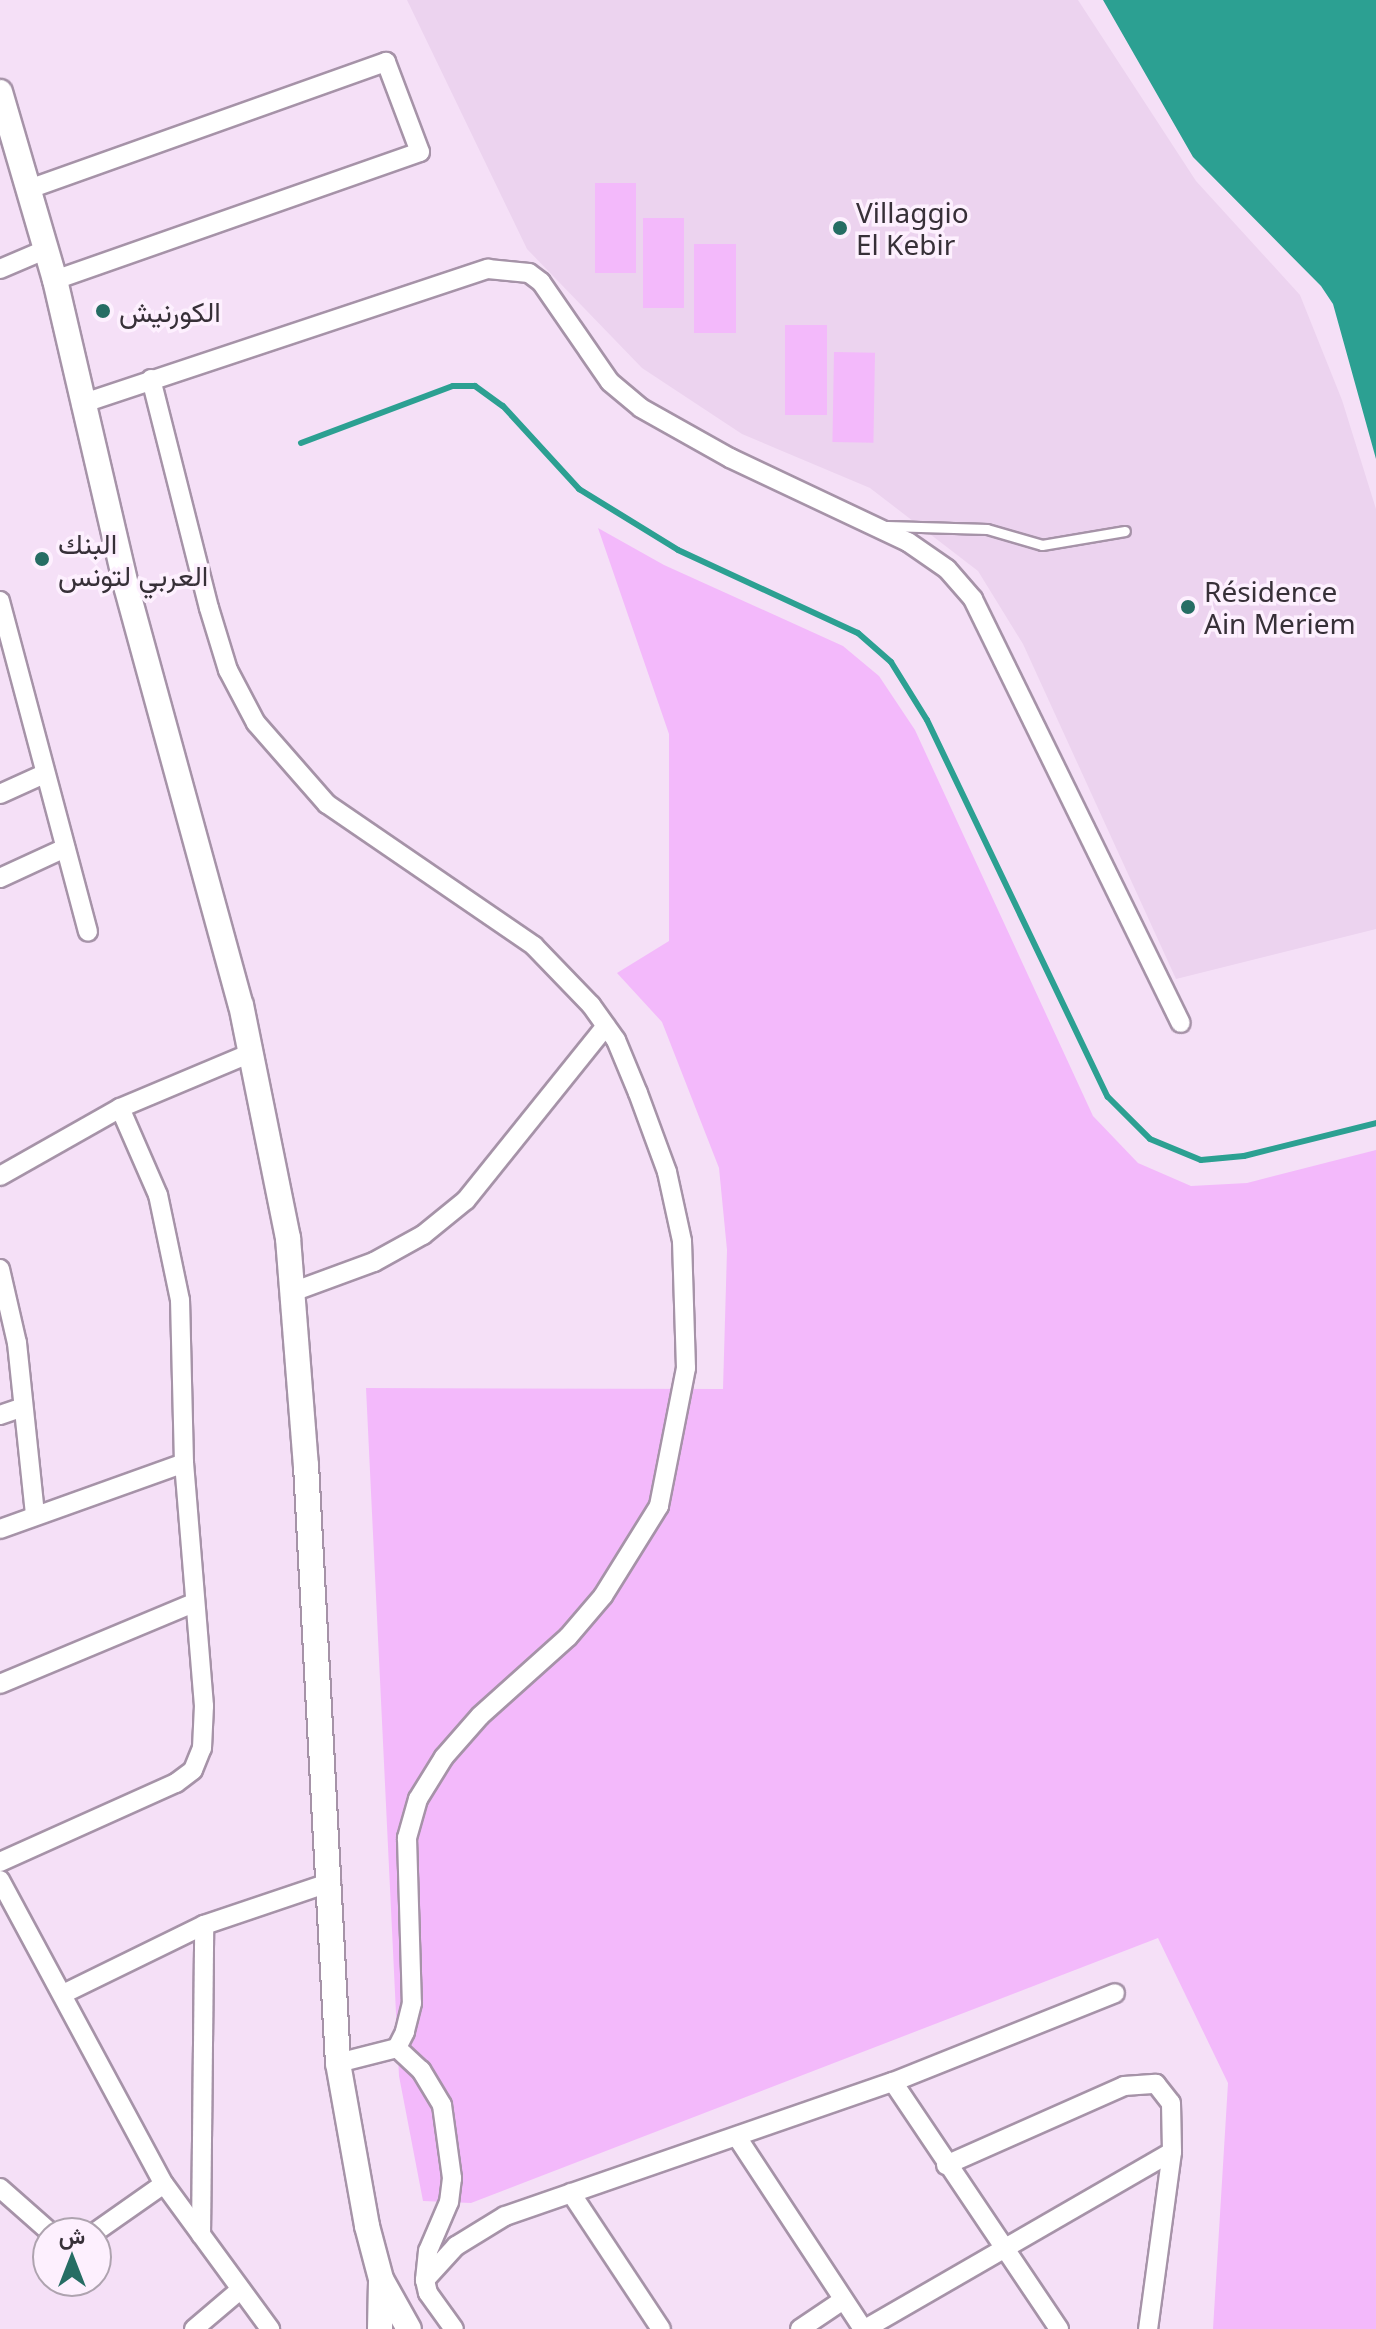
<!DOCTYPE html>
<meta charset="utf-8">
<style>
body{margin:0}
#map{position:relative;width:1376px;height:2329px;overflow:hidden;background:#f5e0f7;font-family:"Noto Sans",Vazirmatn,sans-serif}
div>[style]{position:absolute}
.built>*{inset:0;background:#ecd3ef}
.green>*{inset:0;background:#f3b9fb;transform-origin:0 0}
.water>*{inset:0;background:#2ca092}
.stream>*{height:6px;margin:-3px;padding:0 3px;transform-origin:3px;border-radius:3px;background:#2ca092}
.roads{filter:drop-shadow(2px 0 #a693a8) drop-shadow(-2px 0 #a693a8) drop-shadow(0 2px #a693a8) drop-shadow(0 -2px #a693a8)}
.lane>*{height:9px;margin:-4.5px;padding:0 4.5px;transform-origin:4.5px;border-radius:4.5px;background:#fff}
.street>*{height:18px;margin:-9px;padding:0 9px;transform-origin:9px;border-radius:9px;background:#fff}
.secondary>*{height:24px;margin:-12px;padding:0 12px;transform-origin:12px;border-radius:12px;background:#fff}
.dots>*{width:22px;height:22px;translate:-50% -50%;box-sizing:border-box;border:4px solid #fdf0fe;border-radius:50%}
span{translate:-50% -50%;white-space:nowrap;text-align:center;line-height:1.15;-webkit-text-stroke:7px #fdf0fe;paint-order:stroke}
.poi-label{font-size:28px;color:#373038}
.left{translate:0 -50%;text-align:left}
.north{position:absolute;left:32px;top:2217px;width:80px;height:80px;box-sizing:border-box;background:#fdf0fe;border:2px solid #aea3af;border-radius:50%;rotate:0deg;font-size:22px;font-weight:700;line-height:32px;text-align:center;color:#373038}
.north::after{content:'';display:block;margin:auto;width:28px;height:36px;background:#266d64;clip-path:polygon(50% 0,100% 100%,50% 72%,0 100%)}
</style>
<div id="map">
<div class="built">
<div style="clip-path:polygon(407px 0,1078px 0,1196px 181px,1300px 295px,1342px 400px,1376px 509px,1376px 929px,1176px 979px,1023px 644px,978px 571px,870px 488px,742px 434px,642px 368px,527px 249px)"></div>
</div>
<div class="green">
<div style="left:595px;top:183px;width:41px;height:90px"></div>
<div style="left:643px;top:218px;width:41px;height:90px"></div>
<div style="left:694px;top:244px;width:42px;height:89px"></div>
<div style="left:785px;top:325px;width:42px;height:90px"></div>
<div style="left:834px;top:352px;width:41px;height:90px;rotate:1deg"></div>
<div style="clip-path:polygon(598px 528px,664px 565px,843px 646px,879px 676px,915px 730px,1093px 1116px,1138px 1163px,1191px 1186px,1247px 1183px,1376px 1150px,1376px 2329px,1213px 2329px,1228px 2083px,1158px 1938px,471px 2203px,423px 2201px,399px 2076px,366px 1388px,723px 1389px,727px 1250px,719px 1168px,662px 1022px,617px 973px,669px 941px,669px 734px)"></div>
</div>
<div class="water">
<div style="clip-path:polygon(1103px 0,1376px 0,1376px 459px,1333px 304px,1321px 286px,1193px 157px)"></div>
</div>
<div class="stream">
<div style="left:301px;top:443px;width:162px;rotate:-20.6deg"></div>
<div style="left:453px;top:386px;width:22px"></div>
<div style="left:475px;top:386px;width:34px;rotate:36deg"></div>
<div style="left:503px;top:406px;width:113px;rotate:47.5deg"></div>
<div style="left:579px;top:489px;width:116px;rotate:31.6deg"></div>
<div style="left:678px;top:550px;width:198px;rotate:24.8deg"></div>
<div style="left:858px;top:633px;width:44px;rotate:41.3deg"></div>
<div style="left:891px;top:662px;width:68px;rotate:58.2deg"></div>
<div style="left:927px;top:720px;width:418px;rotate:64.4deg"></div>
<div style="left:1108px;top:1097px;width:59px;rotate:45deg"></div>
<div style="left:1150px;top:1139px;width:55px;rotate:22.4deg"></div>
<div style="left:1201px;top:1160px;width:43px;rotate:-5.3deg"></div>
<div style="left:1244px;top:1156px;width:136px;rotate:-14deg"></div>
</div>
<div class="roads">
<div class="lane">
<div style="left:887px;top:526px;width:100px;rotate:1.7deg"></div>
<div style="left:987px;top:529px;width:57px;rotate:16.2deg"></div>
<div style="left:1042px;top:545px;width:84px;rotate:-9.6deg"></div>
</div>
<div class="street">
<div style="left:29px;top:189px;width:379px;rotate:-19.6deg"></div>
<div style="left:386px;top:62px;width:96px;rotate:69.3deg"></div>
<div style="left:420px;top:152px;width:387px;rotate:160.7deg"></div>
<div style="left:0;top:269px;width:51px;rotate:-23.1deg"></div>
<div style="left:151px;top:379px;width:236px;rotate:75.8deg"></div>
<div style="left:209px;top:608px;width:65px;rotate:73deg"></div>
<div style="left:228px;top:670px;width:60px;rotate:62.2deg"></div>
<div style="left:256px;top:723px;width:108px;rotate:48.8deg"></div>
<div style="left:327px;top:804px;width:251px;rotate:34.4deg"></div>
<div style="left:534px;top:946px;width:82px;rotate:46deg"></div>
<div style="left:591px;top:1005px;width:43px;rotate:54.5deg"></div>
<div style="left:616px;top:1040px;width:57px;rotate:67.5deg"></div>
<div style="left:638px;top:1093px;width:84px;rotate:69.8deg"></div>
<div style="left:667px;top:1172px;width:71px;rotate:77.7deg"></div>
<div style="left:682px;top:1241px;width:127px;rotate:88.2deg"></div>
<div style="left:686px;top:1368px;width:141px;rotate:101.1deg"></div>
<div style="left:659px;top:1506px;width:106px;rotate:121.9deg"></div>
<div style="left:603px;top:1596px;width:54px;rotate:130.5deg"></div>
<div style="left:568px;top:1637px;width:118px;rotate:138.1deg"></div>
<div style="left:480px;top:1716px;width:55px;rotate:131.3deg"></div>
<div style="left:444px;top:1757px;width:49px;rotate:121.8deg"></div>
<div style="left:418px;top:1799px;width:41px;rotate:105.8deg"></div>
<div style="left:407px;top:1838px;width:165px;rotate:88.3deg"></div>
<div style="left:412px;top:2003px;width:30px;rotate:104deg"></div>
<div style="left:405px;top:2032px;width:18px;rotate:117deg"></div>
<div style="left:397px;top:2048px;width:61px;rotate:165.7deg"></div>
<div style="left:81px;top:404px;width:429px;rotate:-18.4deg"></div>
<div style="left:488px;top:269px;width:41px;rotate:5.6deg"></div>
<div style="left:529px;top:273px;width:15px;rotate:37deg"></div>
<div style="left:541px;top:282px;width:121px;rotate:55.4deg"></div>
<div style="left:610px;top:382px;width:40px;rotate:40deg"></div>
<div style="left:641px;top:408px;width:102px;rotate:29.3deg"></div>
<div style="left:730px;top:458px;width:197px;rotate:25.3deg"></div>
<div style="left:908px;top:542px;width:47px;rotate:34.7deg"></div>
<div style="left:947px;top:569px;width:40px;rotate:49deg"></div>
<div style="left:973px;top:599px;width:472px;rotate:63.9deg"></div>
<div style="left:0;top:601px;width:342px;rotate:75.1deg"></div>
<div style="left:0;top:794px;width:46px;rotate:-24.3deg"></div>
<div style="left:0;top:878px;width:72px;rotate:-24.8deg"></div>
<div style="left:0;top:1176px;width:138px;rotate:-29.5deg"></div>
<div style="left:120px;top:1108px;width:142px;rotate:-22.8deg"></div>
<div style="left:0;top:1269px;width:76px;rotate:77.1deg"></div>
<div style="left:17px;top:1343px;width:173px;rotate:84deg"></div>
<div style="left:295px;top:1291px;width:84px;rotate:-20.2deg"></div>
<div style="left:374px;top:1262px;width:56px;rotate:-28.9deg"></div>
<div style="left:423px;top:1235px;width:55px;rotate:-39.1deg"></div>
<div style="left:466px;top:1200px;width:223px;rotate:-51.2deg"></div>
<div style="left:0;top:1415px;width:24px;rotate:-19deg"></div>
<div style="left:0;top:1529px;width:195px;rotate:-19.7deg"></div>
<div style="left:0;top:1684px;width:210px;rotate:-22.7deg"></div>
<div style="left:0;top:1862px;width:193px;rotate:-24.2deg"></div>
<div style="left:176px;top:1783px;width:21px;rotate:-37deg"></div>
<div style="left:193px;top:1770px;width:24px;rotate:-68deg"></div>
<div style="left:202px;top:1748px;width:42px;rotate:-87.3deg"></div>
<div style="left:204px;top:1706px;width:244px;rotate:-94.7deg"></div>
<div style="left:184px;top:1463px;width:163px;rotate:-91.4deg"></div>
<div style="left:180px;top:1300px;width:107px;rotate:-101.8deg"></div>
<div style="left:158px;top:1195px;width:95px;rotate:-113.6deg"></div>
<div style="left:0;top:1880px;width:345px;rotate:61.7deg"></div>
<div style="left:164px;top:2184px;width:180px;rotate:53.8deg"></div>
<div style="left:65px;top:1993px;width:155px;rotate:-26.1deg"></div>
<div style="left:204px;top:1925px;width:134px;rotate:-18.7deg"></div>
<div style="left:397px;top:2048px;width:33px;rotate:43deg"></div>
<div style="left:421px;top:2070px;width:41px;rotate:59deg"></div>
<div style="left:442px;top:2105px;width:74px;rotate:82.2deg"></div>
<div style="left:452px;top:2178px;width:24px;rotate:97deg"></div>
<div style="left:449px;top:2202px;width:53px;rotate:113.2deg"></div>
<div style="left:428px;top:2251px;width:29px;rotate:96deg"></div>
<div style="left:425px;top:2280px;width:13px;rotate:77deg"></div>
<div style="left:428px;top:2293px;width:44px;rotate:54.2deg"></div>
<div style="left:893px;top:2082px;width:298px;rotate:56.1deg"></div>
<div style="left:737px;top:2137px;width:230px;rotate:56.7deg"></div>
<div style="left:946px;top:2165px;width:195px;rotate:-23.9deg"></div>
<div style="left:1124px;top:2086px;width:32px;rotate:-4deg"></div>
<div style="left:1156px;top:2084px;width:24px;rotate:52deg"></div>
<div style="left:1171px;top:2103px;width:49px;rotate:88.8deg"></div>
<div style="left:1172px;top:2152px;width:179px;rotate:97.7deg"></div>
<div style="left:0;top:2188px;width:68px;rotate:41.4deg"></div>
<div style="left:571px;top:2193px;width:163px;rotate:56.5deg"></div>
<div style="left:94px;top:2233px;width:85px;rotate:-35deg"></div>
<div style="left:201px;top:2235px;width:310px;rotate:-89.4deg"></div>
<div style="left:425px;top:2280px;width:46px;rotate:-47.6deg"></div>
<div style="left:456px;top:2246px;width:57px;rotate:-31.5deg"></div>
<div style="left:505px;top:2216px;width:410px;rotate:-19.1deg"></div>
<div style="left:893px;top:2082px;width:239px;rotate:-21.8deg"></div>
<div style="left:194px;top:2329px;width:60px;rotate:-40.3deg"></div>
<div style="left:800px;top:2329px;width:52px;rotate:-34deg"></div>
<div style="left:865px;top:2329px;width:354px;rotate:-30deg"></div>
</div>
<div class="secondary">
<div style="left:0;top:92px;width:196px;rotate:73.7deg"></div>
<div style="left:55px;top:280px;width:314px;rotate:76.9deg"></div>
<div style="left:126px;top:586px;width:434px;rotate:74.7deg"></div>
<div style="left:241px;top:1005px;width:238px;rotate:78.6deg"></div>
<div style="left:288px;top:1238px;width:228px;rotate:85.5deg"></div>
<div style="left:306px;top:1465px;width:599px;rotate:86.94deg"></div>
<div style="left:338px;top:2063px;width:166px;rotate:79.9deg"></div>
<div style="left:367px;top:2226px;width:55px;rotate:75.2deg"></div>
<div style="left:381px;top:2279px;width:57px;rotate:60.8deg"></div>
<div style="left:380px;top:2329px;width:48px;rotate:-88.8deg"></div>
</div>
</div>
<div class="dots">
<div style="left:840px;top:228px;background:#266d64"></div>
<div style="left:103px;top:311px;background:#266d64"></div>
<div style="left:42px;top:559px;background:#266d64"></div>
<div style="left:1188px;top:607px;background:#266d64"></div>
</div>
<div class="poi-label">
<span class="left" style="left:856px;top:228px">Villaggio<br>El Kebir</span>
<span class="left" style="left:119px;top:311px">الكورنيش</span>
<span class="left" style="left:58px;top:559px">البنك<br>العربي لتونس</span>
<span class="left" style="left:1204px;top:607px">Résidence<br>Ain Meriem</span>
</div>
<div class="north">ش</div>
</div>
